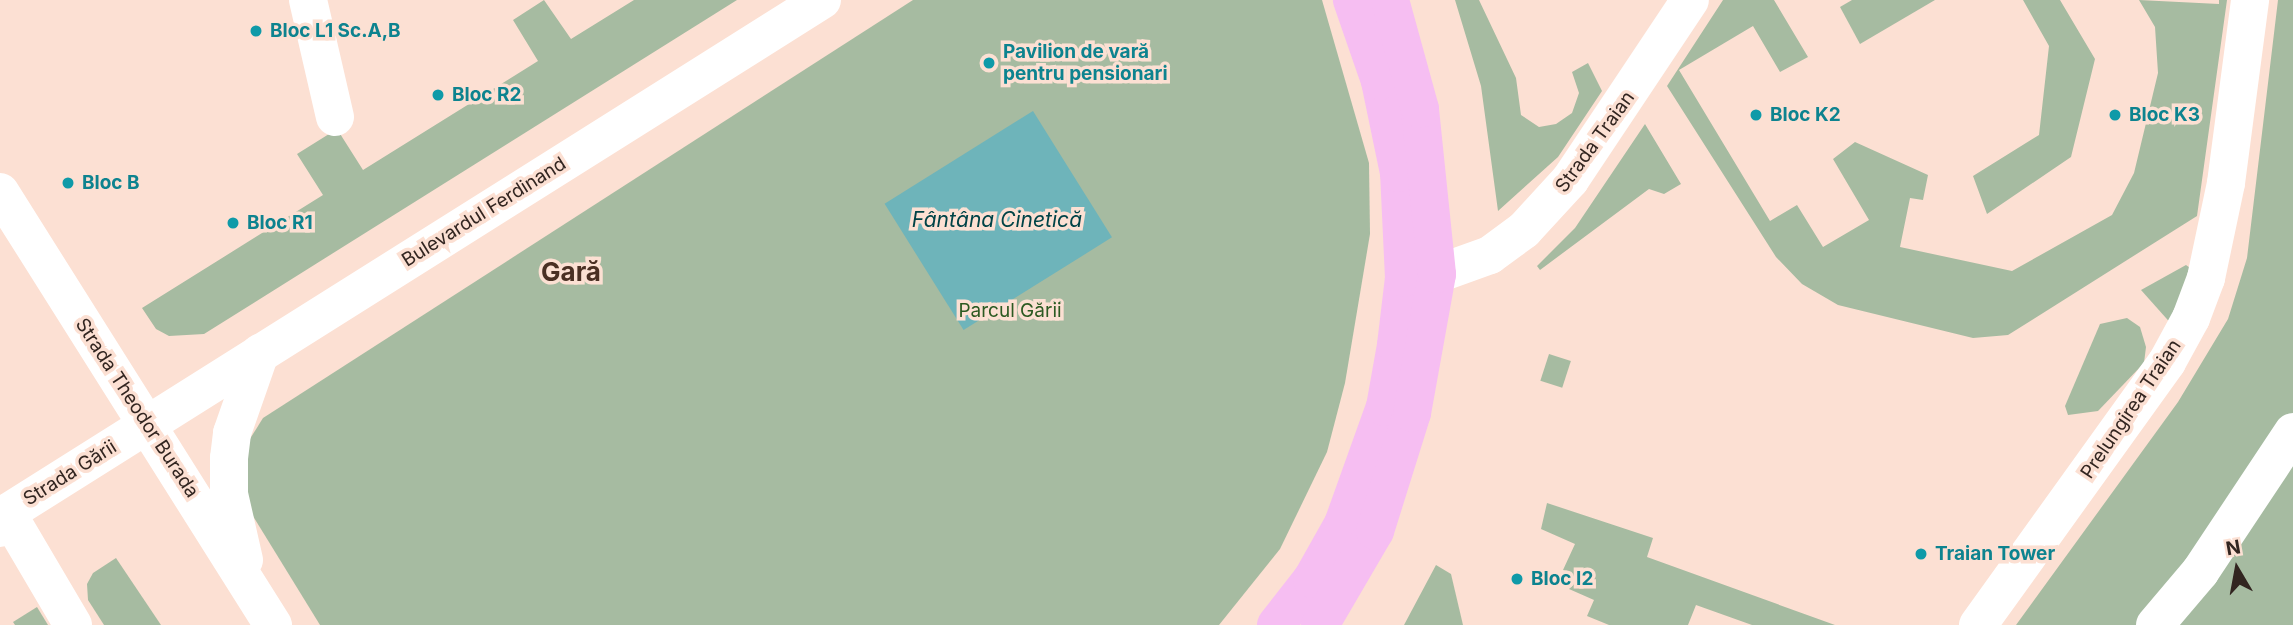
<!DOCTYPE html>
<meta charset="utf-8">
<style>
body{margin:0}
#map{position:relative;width:2293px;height:625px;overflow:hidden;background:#fce0d3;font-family:Inter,sans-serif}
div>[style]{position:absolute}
.green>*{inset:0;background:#a6bba1;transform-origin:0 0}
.water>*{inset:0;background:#6eb4ba;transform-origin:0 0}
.minor>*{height:38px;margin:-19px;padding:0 19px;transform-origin:19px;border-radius:19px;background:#fff}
.major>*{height:38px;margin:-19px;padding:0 19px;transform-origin:19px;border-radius:19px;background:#f6bef2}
.dots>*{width:19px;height:19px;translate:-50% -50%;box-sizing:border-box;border:4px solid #fce0d3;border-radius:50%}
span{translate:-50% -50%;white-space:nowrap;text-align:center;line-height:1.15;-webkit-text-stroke:7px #fce0d3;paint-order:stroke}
.culture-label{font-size:19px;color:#0d838f;font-weight:700}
.left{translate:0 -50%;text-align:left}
.street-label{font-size:19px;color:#322520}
.park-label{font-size:19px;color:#2c5a22}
.water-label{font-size:21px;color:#004347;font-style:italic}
.district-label{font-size:26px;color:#4a2f23;font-weight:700}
.north{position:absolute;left:2202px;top:534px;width:70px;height:70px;-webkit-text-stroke:5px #fce0d3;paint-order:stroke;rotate:350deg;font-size:19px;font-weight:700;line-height:28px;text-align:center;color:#322520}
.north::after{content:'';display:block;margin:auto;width:24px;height:32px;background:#322520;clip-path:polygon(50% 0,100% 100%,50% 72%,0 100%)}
</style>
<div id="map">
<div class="green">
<div style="clip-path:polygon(544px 0,571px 39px,634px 0,737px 0,204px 334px,169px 336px,156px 329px,142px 308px,323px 195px,297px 154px,337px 129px,363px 170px,538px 61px,513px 20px)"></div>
<div style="clip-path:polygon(913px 0,1322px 0,1369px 163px,1370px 234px,1345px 383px,1327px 452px,1280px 549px,1219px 625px,320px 625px,245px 503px,243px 450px,263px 418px)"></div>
<div style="clip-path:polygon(1455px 0,1479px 0,1516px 78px,1521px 115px,1539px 127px,1556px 124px,1572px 113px,1579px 93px,1572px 72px,1588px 63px,1602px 91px,1558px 157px,1498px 211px,1481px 86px)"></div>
<div style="clip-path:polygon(1723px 0,1774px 0,1808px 57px,1780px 72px,1753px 26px,1679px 70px,1770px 221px,1797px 205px,1823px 247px,1869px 220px,1833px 159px,1855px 142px,1928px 175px,1923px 200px,1910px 198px,1900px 247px,2012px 271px,2112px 215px,2134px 173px,2158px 73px,2155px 27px,2139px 0,2219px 4px,2219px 0,2227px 0,2197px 216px,2008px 335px,1973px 338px,1838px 305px,1802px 284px,1776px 257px,1667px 86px)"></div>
<div style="clip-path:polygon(1852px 0,1935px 0,1860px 44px,1840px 7px)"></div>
<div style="clip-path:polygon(2023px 0,2060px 0,2095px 59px,2071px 157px,1987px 214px,1973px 176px,2039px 135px,2049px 46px)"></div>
<div style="clip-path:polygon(2278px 0,2293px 0,2293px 625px,2016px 625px,2178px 402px,2228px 319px,2247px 258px)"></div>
<div style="clip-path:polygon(1645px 124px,1681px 184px,1664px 194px,1649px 189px,1540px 270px,1537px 266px,1575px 228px)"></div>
<div style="clip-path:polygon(2186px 265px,2197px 273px,2174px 327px,2141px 290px)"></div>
<div style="clip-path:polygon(2127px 318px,2140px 327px,2146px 347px,2144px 363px,2098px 411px,2068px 415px,2065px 406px,2100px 324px)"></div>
<div style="left:1549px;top:354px;width:23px;height:28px;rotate:18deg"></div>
<div style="clip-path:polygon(1547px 503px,1653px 538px,1647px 557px,1835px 625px,1752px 625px,1696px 605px,1688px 625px,1609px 625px,1587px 616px,1594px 600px,1569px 589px,1574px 584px,1568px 571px,1563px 570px,1575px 544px,1541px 529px)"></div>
<div style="clip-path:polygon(116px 558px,161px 625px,104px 625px,88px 600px,87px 584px,93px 573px)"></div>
<div style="clip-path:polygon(1436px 565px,1451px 574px,1463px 625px,1404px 625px)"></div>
<div style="clip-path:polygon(37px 607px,48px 625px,15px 625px,13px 622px)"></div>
</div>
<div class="water">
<div style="left:1033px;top:111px;width:149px;height:175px;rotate:58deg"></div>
</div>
<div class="minor">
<div style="left:308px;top:0;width:120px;rotate:77deg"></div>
<div style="left:0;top:192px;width:512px;rotate:57.77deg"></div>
<div style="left:1437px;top:274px;width:56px;rotate:-19.7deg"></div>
<div style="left:1490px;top:255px;width:42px;rotate:-36.3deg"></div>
<div style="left:1524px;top:230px;width:68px;rotate:-47.4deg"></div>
<div style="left:1570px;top:180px;width:216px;rotate:-56.3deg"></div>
<div style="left:7px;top:513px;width:130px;rotate:59.5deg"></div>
<div style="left:0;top:528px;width:17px;rotate:-65deg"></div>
<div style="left:7px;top:513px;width:963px;rotate:-32.19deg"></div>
<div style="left:244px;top:560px;width:68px;rotate:-102.8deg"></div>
<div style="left:229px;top:494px;width:36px;rotate:-90deg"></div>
<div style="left:229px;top:458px;width:25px;rotate:-83deg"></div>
<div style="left:232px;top:433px;width:85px;rotate:-70.7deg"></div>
<div style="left:1978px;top:625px;width:324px;rotate:-54.3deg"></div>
<div style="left:2167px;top:362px;width:50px;rotate:-61.4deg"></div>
<div style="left:2191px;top:318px;width:43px;rotate:-69.4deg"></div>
<div style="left:2206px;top:278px;width:97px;rotate:-78.1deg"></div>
<div style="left:2226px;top:183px;width:185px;rotate:-82.5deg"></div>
<div style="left:2155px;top:625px;width:70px;rotate:-49.7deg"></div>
<div style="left:2200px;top:572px;width:168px;rotate:-56.4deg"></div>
</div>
<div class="major">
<div style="left:1276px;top:625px;width:58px;rotate:-52deg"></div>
<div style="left:1312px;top:579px;width:63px;rotate:-60.6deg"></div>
<div style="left:1343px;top:524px;width:124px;rotate:-70.3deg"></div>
<div style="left:1385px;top:407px;width:63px;rotate:-79.9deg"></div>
<div style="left:1396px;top:345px;width:67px;rotate:-83.2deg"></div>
<div style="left:1404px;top:278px;width:105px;rotate:-92.7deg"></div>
<div style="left:1399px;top:173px;width:94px;rotate:-101.7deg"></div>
<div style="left:1380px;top:81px;width:86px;rotate:-109.1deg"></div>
<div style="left:1320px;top:625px;width:109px;rotate:-59.7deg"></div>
<div style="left:1375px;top:531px;width:124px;rotate:-72.6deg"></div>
<div style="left:1412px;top:413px;width:141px;rotate:-79.8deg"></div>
<div style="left:1437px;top:274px;width:166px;rotate:-95.9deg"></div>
<div style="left:1420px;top:109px;width:113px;rotate:-105.4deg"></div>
</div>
<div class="dots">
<div style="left:256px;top:31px;background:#0f9aa8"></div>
<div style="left:989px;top:63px;background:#0f9aa8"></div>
<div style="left:438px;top:95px;background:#0f9aa8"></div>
<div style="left:1756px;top:115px;background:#0f9aa8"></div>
<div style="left:2115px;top:115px;background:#0f9aa8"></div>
<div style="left:68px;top:183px;background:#0f9aa8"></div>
<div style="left:233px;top:223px;background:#0f9aa8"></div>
<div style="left:1921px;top:554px;background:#0f9aa8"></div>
<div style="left:1517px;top:579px;background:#0f9aa8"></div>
</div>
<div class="culture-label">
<span class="left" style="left:270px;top:31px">Bloc L1 Sc.A,B</span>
<span class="left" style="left:1003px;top:63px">Pavilion de vară<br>pentru pensionari</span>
<span class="left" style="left:452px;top:95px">Bloc R2</span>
<span class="left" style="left:1770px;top:115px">Bloc K2</span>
<span class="left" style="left:2129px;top:115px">Bloc K3</span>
<span class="left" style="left:82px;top:183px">Bloc B</span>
<span class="left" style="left:247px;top:223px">Bloc R1</span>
<span class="left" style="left:1935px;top:554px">Traian Tower</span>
<span class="left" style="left:1531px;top:579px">Bloc I2</span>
</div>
<div class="street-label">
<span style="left:1595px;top:142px;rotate:-54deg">Strada Traian</span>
<span style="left:484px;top:212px;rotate:-32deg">Bulevardul Ferdinand</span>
<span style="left:137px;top:408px;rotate:57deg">Strada Theodor Burada</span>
<span style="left:2131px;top:409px;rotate:-56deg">Prelungirea Traian</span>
<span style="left:70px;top:473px;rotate:-32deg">Strada Gării</span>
</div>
<div class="park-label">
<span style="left:1010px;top:311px">Parcul Gării</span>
</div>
<div class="water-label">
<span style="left:997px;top:220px">Fântâna Cinetică</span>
</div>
<div class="district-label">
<span style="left:571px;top:272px">Gară</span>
</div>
<div class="north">N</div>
</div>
